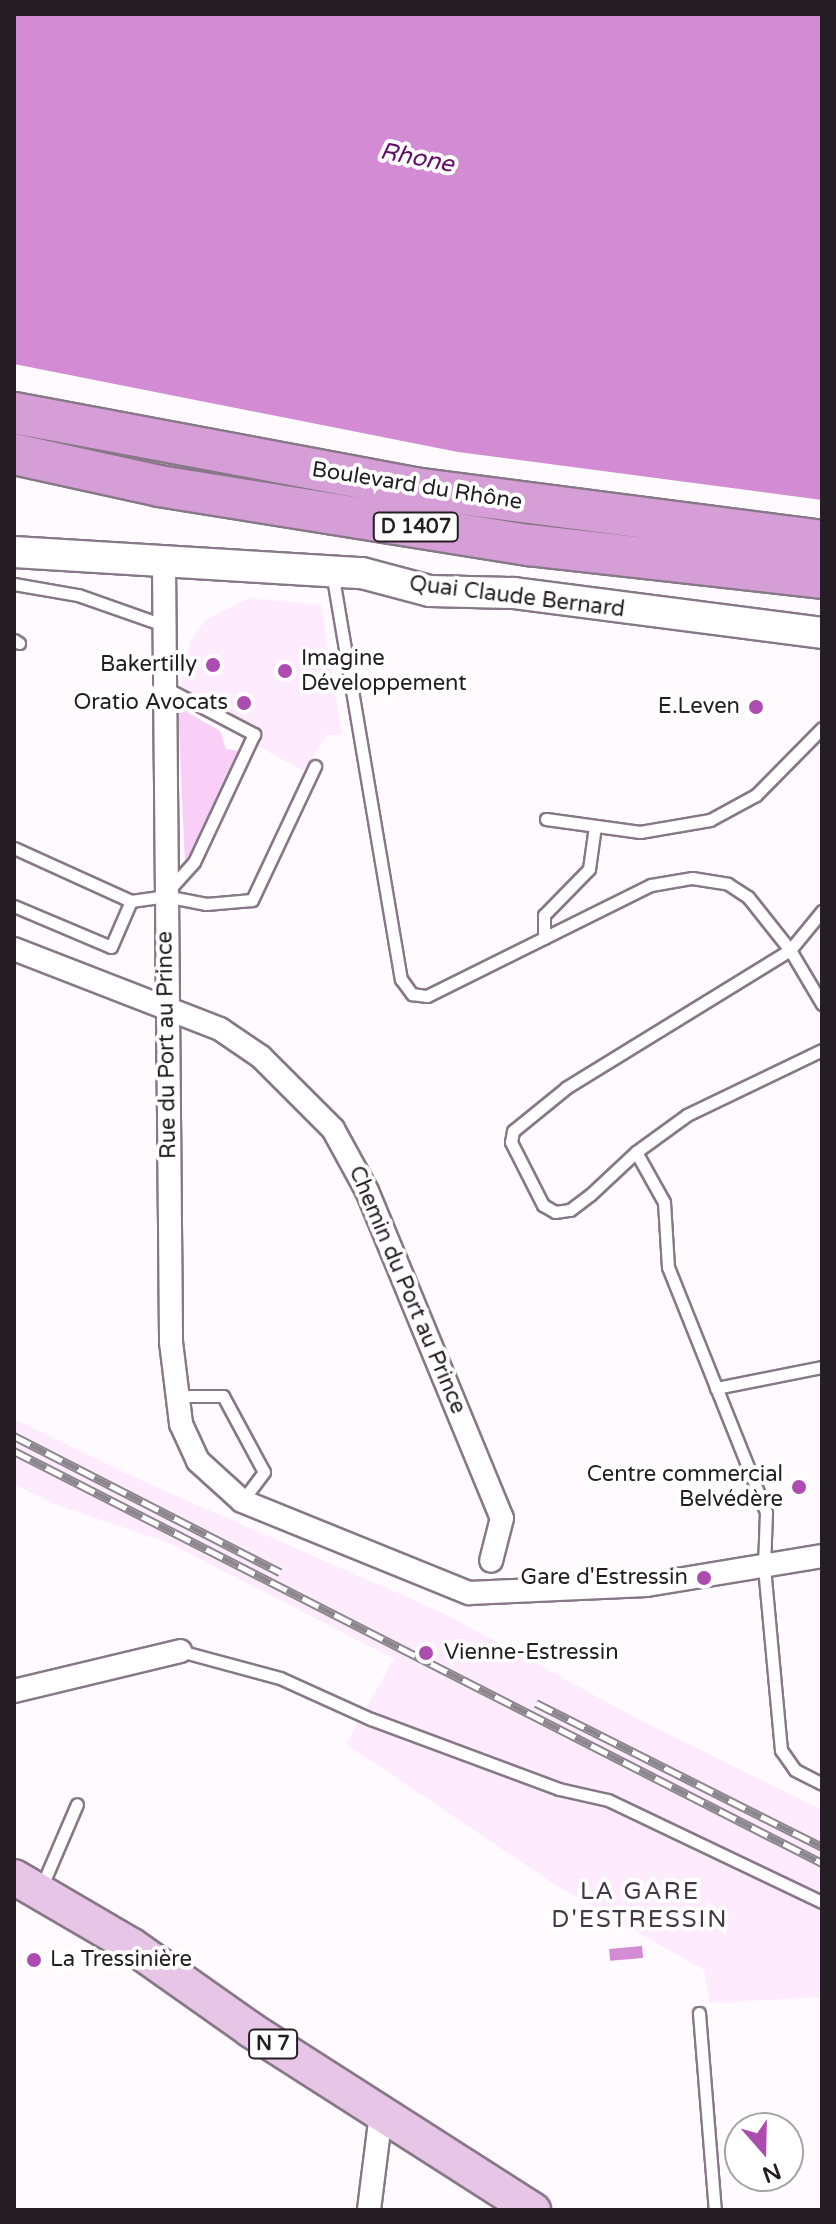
<!DOCTYPE html>
<meta charset="utf-8">
<style>
body{margin:0}
#map{position:relative;width:836px;height:2224px;overflow:hidden;background:#fefafe;font-family:"Varela Round",sans-serif}
div>[style]{position:absolute}
.built>*{inset:0;background:#feebfd}
.green>*{inset:0;background:#f9cff8}
.water>*{inset:0;background:#d38cd3;transform-origin:0 0}
.roads{filter:drop-shadow(2px 0 #877887) drop-shadow(-2px 0 #877887) drop-shadow(0 2px #877887) drop-shadow(0 -2px #877887)}
.lane>*{height:11px;margin:-5.5px;padding:0 5.5px;transform-origin:5.5px;border-radius:5.5px;background:#fff}
.street>*{height:22px;margin:-11px;padding:0 11px;transform-origin:11px;border-radius:11px;background:#fff}
.secondary>*{height:30px;margin:-15px;padding:0 15px;transform-origin:15px;border-radius:15px;background:#fff}
.primary>*{height:34px;margin:-17px;padding:0 17px;transform-origin:17px;border-radius:17px;background:#e6c5e6}
.highway>*{height:40px;margin:-20px;padding:0 20px;transform-origin:20px;border-radius:20px;background:#d69ed6}
.rail>*{height:9px;margin-top:-4.5px;transform-origin:0;background:repeating-linear-gradient(90deg,#fff 0 18px,#8c878c 0 36px);box-sizing:border-box;border-block:2px solid #8c878c}
.dots>*{width:22px;height:22px;translate:-50% -50%;box-sizing:border-box;border:4px solid #fff;border-radius:50%}
span{translate:-50% -50%;white-space:nowrap;text-align:center;line-height:1.15;-webkit-text-stroke:8px #fff;paint-order:stroke}
.shield-label span{padding:2px 6px;background:#fff;border:2px solid;border-radius:6px;-webkit-text-stroke-width:0}
.shield-label{font-size:20px;color:#241e24;font-weight:700}
.street-label{font-size:22px;color:#241e24}
.poi-label{font-size:22px;color:#241e24}
.left{translate:0 -50%;text-align:left}
.right{translate:-100% -50%;text-align:right}
.water-label{font-size:24px;color:#650d69;font-style:italic}
.neighbourhood-label{font-size:24px;color:#453744;letter-spacing:2px}
.frame{position:absolute;inset:0;border:16px solid #241e24;pointer-events:none}
.north{position:absolute;left:724px;top:2112px;width:80px;height:80px;box-sizing:border-box;background:#fff;border:2px solid #a7a5a7;border-radius:50%;rotate:160deg;font-size:22px;font-weight:700;line-height:32px;text-align:center;color:#241e24}
.north::after{content:'';display:block;margin:auto;width:28px;height:36px;background:#ae4bb1;clip-path:polygon(50% 0,100% 100%,50% 72%,0 100%)}
</style>
<div id="map">
<div class="built">
<div style="clip-path:polygon(249px 598px,321px 605px,342px 735px,326px 735px,304px 771px,177px 703px,190px 642px,205px 620px)"></div>
<div style="clip-path:polygon(14px 1419px,127px 1474px,445px 1614px,636px 1718px,822px 1810px,822px 1997px,710px 2003px,704px 1970px,554px 1884px,346px 1744px,394px 1659px,169px 1543px,57px 1505px,14px 1484px)"></div>
</div>
<div class="green">
<div style="clip-path:polygon(178px 707px,220px 731px,226px 749px,238px 751px,185px 863px)"></div>
</div>
<div class="water">
<div style="clip-path:polygon(14px 14px,822px 14px,822px 500px,458px 452px,14px 364px)"></div>
<div style="left:642px;top:1946px;width:12px;height:33px;rotate:85deg"></div>
</div>
<div class="roads">
<div class="lane">
<div style="left:332px;top:572px;width:413px;rotate:80.4deg"></div>
<div style="left:401px;top:979px;width:19px;rotate:54deg"></div>
<div style="left:412px;top:994px;width:15px;rotate:8deg"></div>
<div style="left:427px;top:996px;width:250px;rotate:-26.4deg"></div>
<div style="left:651px;top:885px;width:42px;rotate:-9.7deg"></div>
<div style="left:692px;top:878px;width:36px;rotate:9deg"></div>
<div style="left:728px;top:884px;width:24px;rotate:33deg"></div>
<div style="left:748px;top:897px;width:68px;rotate:51.6deg"></div>
<div style="left:790px;top:950px;width:263px;rotate:148.4deg"></div>
<div style="left:566px;top:1088px;width:68px;rotate:140.9deg"></div>
<div style="left:513px;top:1131px;width:11px;rotate:100deg"></div>
<div style="left:511px;top:1142px;width:71px;rotate:63.1deg"></div>
<div style="left:543px;top:1205px;width:14px;rotate:30deg"></div>
<div style="left:555px;top:1212px;width:15px;rotate:-8deg"></div>
<div style="left:570px;top:1210px;width:25px;rotate:-37deg"></div>
<div style="left:590px;top:1195px;width:63px;rotate:-43.1deg"></div>
<div style="left:14px;top:584px;width:65px;rotate:9.8deg"></div>
<div style="left:78px;top:595px;width:93px;rotate:19.4deg"></div>
<div style="left:14px;top:640px;width:6px;rotate:31deg"></div>
<div style="left:164px;top:687px;width:102px;rotate:27.6deg"></div>
<div style="left:254px;top:734px;width:141px;rotate:115.1deg"></div>
<div style="left:194px;top:862px;width:36px;rotate:132deg"></div>
<div style="left:546px;top:819px;width:95px;rotate:7.9deg"></div>
<div style="left:640px;top:832px;width:71px;rotate:-9.7deg"></div>
<div style="left:710px;top:820px;width:52px;rotate:-28.5deg"></div>
<div style="left:756px;top:795px;width:94px;rotate:-45.4deg"></div>
<div style="left:14px;top:848px;width:128px;rotate:24.4deg"></div>
<div style="left:131px;top:901px;width:34px;rotate:-8deg"></div>
<div style="left:165px;top:896px;width:42px;rotate:11deg"></div>
<div style="left:206px;top:904px;width:46px;rotate:-5deg"></div>
<div style="left:252px;top:900px;width:148px;rotate:-64.8deg"></div>
<div style="left:14px;top:906px;width:105px;rotate:22.9deg"></div>
<div style="left:111px;top:947px;width:50px;rotate:-66.5deg"></div>
<div style="left:822px;top:911px;width:50px;rotate:129.4deg"></div>
<div style="left:790px;top:950px;width:63px;rotate:59.3deg"></div>
<div style="left:544px;top:938px;width:23px;rotate:-90deg"></div>
<div style="left:544px;top:915px;width:64px;rotate:-45.6deg"></div>
<div style="left:589px;top:869px;width:43px;rotate:-82.1deg"></div>
<div style="left:822px;top:1050px;width:150px;rotate:154.3deg"></div>
<div style="left:687px;top:1115px;width:63px;rotate:144deg"></div>
<div style="left:636px;top:1152px;width:57px;rotate:60.8deg"></div>
<div style="left:664px;top:1202px;width:65px;rotate:86.5deg"></div>
<div style="left:668px;top:1267px;width:264px;rotate:68.2deg"></div>
<div style="left:766px;top:1512px;width:55px;rotate:92.1deg"></div>
<div style="left:764px;top:1567px;width:184px;rotate:84.7deg"></div>
<div style="left:781px;top:1750px;width:24px;rotate:55deg"></div>
<div style="left:795px;top:1770px;width:30px;rotate:27deg"></div>
<div style="left:716px;top:1388px;width:108px;rotate:-11.2deg"></div>
<div style="left:175px;top:1396px;width:48px"></div>
<div style="left:223px;top:1396px;width:86px;rotate:61.7deg"></div>
<div style="left:264px;top:1472px;width:36px;rotate:127deg"></div>
<div style="left:180px;top:1651px;width:104px;rotate:15.1deg"></div>
<div style="left:280px;top:1678px;width:100px;rotate:24.3deg"></div>
<div style="left:371px;top:1719px;width:201px;rotate:20.4deg"></div>
<div style="left:559px;top:1789px;width:50px;rotate:12.7deg"></div>
<div style="left:608px;top:1800px;width:237px;rotate:25.5deg"></div>
<div style="left:41px;top:1888px;width:91px;rotate:-66.8deg"></div>
<div style="left:699px;top:2013px;width:198px;rotate:85.4deg"></div>
</div>
<div class="street">
<div style="left:164px;top:565px;width:777px;rotate:89.48deg"></div>
<div style="left:171px;top:1342px;width:83px;rotate:83deg"></div>
<div style="left:181px;top:1424px;width:41px;rotate:65.3deg"></div>
<div style="left:198px;top:1461px;width:59px;rotate:42.3deg"></div>
<div style="left:242px;top:1501px;width:245px;rotate:22.1deg"></div>
<div style="left:469px;top:1593px;width:178px;rotate:-2.6deg"></div>
<div style="left:647px;top:1585px;width:177px;rotate:-9.4deg"></div>
<div style="left:14px;top:949px;width:221px;rotate:21.2deg"></div>
<div style="left:220px;top:1029px;width:50px;rotate:34.3deg"></div>
<div style="left:261px;top:1057px;width:102px;rotate:45deg"></div>
<div style="left:333px;top:1129px;width:71px;rotate:61.3deg"></div>
<div style="left:367px;top:1191px;width:354px;rotate:67.6deg"></div>
<div style="left:502px;top:1518px;width:44px;rotate:104.3deg"></div>
<div style="left:14px;top:1691px;width:171px;rotate:-13.5deg"></div>
<div style="left:369px;top:2210px;width:97px;rotate:-82.9deg"></div>
</div>
<div class="secondary">
<div style="left:14px;top:552px;width:349px;rotate:3.5deg"></div>
<div style="left:362px;top:573px;width:70px;rotate:14.8deg"></div>
<div style="left:430px;top:591px;width:84px;rotate:1.4deg"></div>
<div style="left:514px;top:593px;width:311px;rotate:7.4deg"></div>
</div>
<div class="primary">
<div style="left:14px;top:1877px;width:137px;rotate:30.3deg"></div>
<div style="left:132px;top:1946px;width:146px;rotate:35.2deg"></div>
<div style="left:251px;top:2030px;width:335px;rotate:32.6deg"></div>
</div>
<div class="highway">
<div style="left:14px;top:413px;width:407px;rotate:10.6deg"></div>
<div style="left:414px;top:488px;width:411px;rotate:7.4deg"></div>
<div style="left:14px;top:454px;width:148px;rotate:12.4deg"></div>
<div style="left:159px;top:486px;width:375px;rotate:9.1deg"></div>
<div style="left:529px;top:545px;width:295px;rotate:6.4deg"></div>
</div>
</div>
<div class="rail">
<div style="left:14px;top:1436px;width:299px;rotate:27.1deg"></div>
<div style="left:14px;top:1451px;width:907px;rotate:27.02deg"></div>
<div style="left:536px;top:1703px;width:320px;rotate:26.7deg"></div>
</div>
<div class="dots">
<div style="left:213px;top:665px;background:#ae4bb1"></div>
<div style="left:285px;top:671px;background:#ae4bb1"></div>
<div style="left:244px;top:703px;background:#ae4bb1"></div>
<div style="left:756px;top:707px;background:#ae4bb1"></div>
<div style="left:799px;top:1487px;background:#ae4bb1"></div>
<div style="left:704px;top:1578px;background:#ae4bb1"></div>
<div style="left:426px;top:1653px;background:#ae4bb1"></div>
<div style="left:34px;top:1960px;background:#ae4bb1"></div>
</div>
<div class="shield-label">
<span style="left:416px;top:527px">D 1407</span>
<span style="left:273px;top:2044px">N 7</span>
</div>
<div class="street-label">
<span style="left:417px;top:486px;rotate:9deg">Boulevard du Rhône</span>
<span style="left:517px;top:597px;rotate:7deg">Quai Claude Bernard</span>
<span style="left:167px;top:1045px;rotate:-91deg">Rue du Port au Prince</span>
<span style="left:407px;top:1290px;rotate:67deg">Chemin du Port au Prince</span>
</div>
<div class="poi-label">
<span class="left" style="left:301px;top:671px">Imagine<br>Développement</span>
<span class="right" style="left:197px;top:665px">Bakertilly</span>
<span class="right" style="left:228px;top:703px">Oratio Avocats</span>
<span class="right" style="left:740px;top:707px">E.Leven</span>
<span class="right" style="left:783px;top:1487px">Centre commercial<br>Belvédère</span>
<span class="right" style="left:688px;top:1578px">Gare d'Estressin</span>
<span class="left" style="left:444px;top:1653px">Vienne-Estressin</span>
<span class="left" style="left:50px;top:1960px">La Tressinière</span>
</div>
<div class="water-label">
<span style="left:417px;top:158px;rotate:11deg">Rhone</span>
</div>
<div class="neighbourhood-label">
<span style="left:640px;top:1906px">LA GARE<br>D'ESTRESSIN</span>
</div>
<div class="frame"></div>
<div class="north">N</div>
</div>
